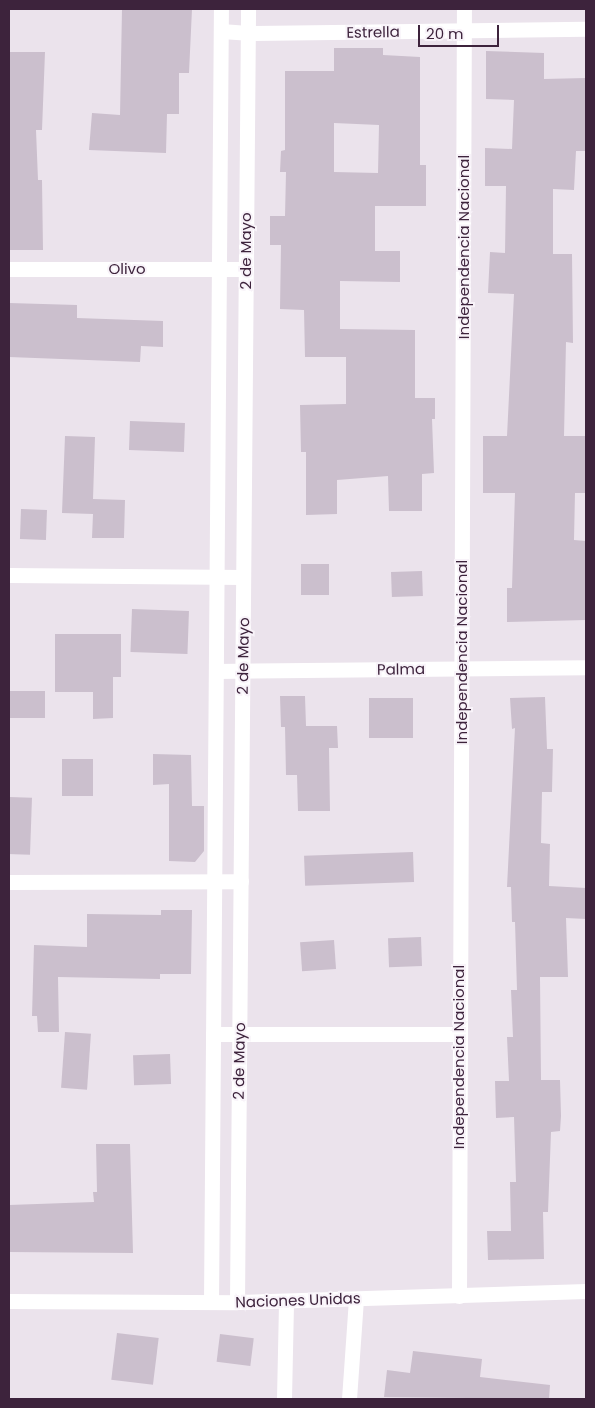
<!DOCTYPE html>
<style>
body{margin:0}
#map{position:relative;width:595px;height:1408px;overflow:hidden;background:#ebe3ec;font-family:Poppins,sans-serif}
div>[style]{position:absolute}
.building>*{inset:0;background:#cbbfcd;transform-origin:0 0}
.minor>*{height:15px;margin:-7.5px;padding:0 7.5px;transform-origin:7.5px;border-radius:7.5px;background:#fff}
span{translate:-50% -50%;white-space:nowrap;text-align:center;line-height:1.15;-webkit-text-stroke:4px #f8f3f9;paint-order:stroke}
.street-label{font-size:15px;color:#3d233c}
.frame{position:absolute;inset:0;border:10px solid #3d233c;pointer-events:none}
.scale{position:absolute;left:418px;top:25px;width:81px;height:22px;box-sizing:border-box;border:2px solid #3d233c;border-top:0;padding-left:6px;font-size:15px;line-height:18px;white-space:nowrap;color:#3d233c;-webkit-text-stroke:4px #f8f3f9;paint-order:stroke}
</style>
<div id="map">
<div class="building">
<div style="clip-path:polygon(122px 9px,192px 9px,189px 73px,179px 73px,179px 114px,167px 114px,166px 153px,89px 150px,92px 113px,120px 115px)"></div>
<div style="clip-path:polygon(evenodd,334px 48px,383px 48px,383px 55px,420px 57px,420px 165px,426px 165px,426px 206px,375px 206px,375px 251px,400px 251px,400px 282px,340px 281px,340px 329px,415px 330px,415px 398px,435px 398px,435px 419px,432px 419px,434px 473px,422px 474px,422px 511px,389px 511px,388px 476px,337px 480px,337px 514px,306px 515px,306px 452px,301px 452px,300px 405px,346px 404px,346px 357px,305px 357px,304px 310px,280px 309px,281px 245px,270px 245px,270px 216px,285px 216px,286px 172px,280px 172px,281px 151px,285px 150px,285px 71px,334px 71px,334px 48px,334px 123px,379px 125px,378px 173px,334px 172px,334px 123px)"></div>
<div style="clip-path:polygon(486px 51px,544px 53px,544px 79px,586px 78px,586px 151px,576px 151px,574px 190px,553px 189px,553px 254px,572px 254px,573px 343px,566px 342px,564px 436px,586px 436px,586px 493px,575px 493px,574px 540px,586px 541px,586px 620px,507px 622px,507px 588px,512px 588px,515px 493px,483px 493px,483px 436px,507px 436px,514px 294px,488px 293px,490px 252px,505px 253px,506px 186px,485px 186px,485px 148px,512px 149px,514px 100px,486px 99px)"></div>
<div style="clip-path:polygon(9px 52px,45px 52px,42px 130px,36px 130px,38px 180px,42px 180px,43px 250px,10px 250px)"></div>
<div style="clip-path:polygon(9px 303px,77px 305px,77px 318px,163px 321px,163px 347px,141px 346px,140px 362px,9px 357px)"></div>
<div style="left:130px;top:421px;width:55px;height:29px;rotate:2deg"></div>
<div style="clip-path:polygon(65px 436px,95px 437px,93px 499px,125px 500px,124px 538px,92px 538px,93px 514px,62px 513px)"></div>
<div style="left:21px;top:509px;width:26px;height:30px;rotate:2deg"></div>
<div style="left:301px;top:564px;width:28px;height:31px"></div>
<div style="left:422px;top:571px;width:25px;height:31px;rotate:88deg"></div>
<div style="left:132px;top:609px;width:57px;height:43px;rotate:2deg"></div>
<div style="clip-path:polygon(55px 634px,121px 634px,121px 677px,113px 677px,113px 718px,93px 719px,93px 692px,55px 692px)"></div>
<div style="left:9px;top:691px;width:36px;height:27px"></div>
<div style="clip-path:polygon(280px 696px,305px 696px,306px 726px,337px 726px,338px 748px,329px 748px,330px 811px,298px 811px,297px 775px,286px 775px,285px 727px,281px 727px)"></div>
<div style="clip-path:polygon(545px 697px,547px 749px,553px 749px,552px 792px,542px 792px,541px 843px,550px 844px,549px 886px,586px 888px,586px 919px,566px 918px,568px 977px,540px 977px,541px 1080px,560px 1080px,561px 1116px,560px 1131px,551px 1132px,548px 1212px,543px 1212px,544px 1259px,488px 1260px,487px 1231px,511px 1231px,510px 1182px,516px 1182px,514px 1117px,496px 1118px,495px 1081px,509px 1081px,507px 1037px,513px 1037px,511px 990px,517px 990px,515px 922px,512px 922px,511px 887px,507px 887px,515px 728px,512px 729px,510px 698px)"></div>
<div style="left:413px;top:698px;width:40px;height:44px;rotate:90deg"></div>
<div style="clip-path:polygon(153px 754px,191px 755px,192px 806px,204px 806px,204px 851px,195px 862px,169px 861px,169px 784px,153px 785px)"></div>
<div style="left:62px;top:759px;width:31px;height:37px"></div>
<div style="left:9px;top:797px;width:23px;height:57px;rotate:2deg"></div>
<div style="left:413px;top:852px;width:30px;height:109px;rotate:88deg"></div>
<div style="clip-path:polygon(161px 910px,192px 910px,191px 974px,160px 974px,160px 979px,58px 977px,59px 1032px,38px 1032px,37px 1016px,32px 1016px,34px 945px,87px 947px,87px 914px,161px 915px)"></div>
<div style="left:421px;top:937px;width:29px;height:33px;rotate:88deg"></div>
<div style="left:334px;top:940px;width:29px;height:34px;rotate:86deg"></div>
<div style="left:65px;top:1032px;width:26px;height:56px;rotate:4deg"></div>
<div style="left:170px;top:1054px;width:30px;height:37px;rotate:88deg"></div>
<div style="clip-path:polygon(96px 1144px,130px 1144px,133px 1253px,9px 1252px,9px 1205px,94px 1202px,93px 1192px,97px 1192px)"></div>
<div style="left:117px;top:1333px;width:42px;height:47px;rotate:7deg"></div>
<div style="left:220px;top:1334px;width:34px;height:28px;rotate:7deg"></div>
<div style="clip-path:polygon(413px 1351px,482px 1359px,480px 1377px,550px 1385px,549px 1399px,384px 1397px,387px 1370px,410px 1373px)"></div>
</div>
<div class="minor">
<div style="left:221px;top:31px;width:27px;rotate:4deg"></div>
<div style="left:248px;top:33px;width:338px;rotate:-0.7deg"></div>
<div style="left:9px;top:269px;width:237px"></div>
<div style="left:9px;top:575px;width:234px;rotate:0.5deg"></div>
<div style="left:216px;top:671px;width:370px;rotate:-0.6deg"></div>
<div style="left:9px;top:882px;width:232px;rotate:-0.2deg"></div>
<div style="left:213px;top:1034px;width:246px"></div>
<div style="left:459px;top:1296px;width:1287px;rotate:-89.78deg"></div>
<div style="left:9px;top:1301px;width:228px;rotate:0.3deg"></div>
<div style="left:237px;top:1302px;width:349px;rotate:-1.8deg"></div>
<div style="left:211px;top:1302px;width:1293px;rotate:-89.56deg"></div>
<div style="left:237px;top:1302px;width:1293px;rotate:-89.51deg"></div>
<div style="left:284px;top:1399px;width:98px;rotate:-88.8deg"></div>
<div style="left:349px;top:1399px;width:100px;rotate:-86deg"></div>
</div>
<div class="street-label">
<span style="left:373px;top:32px;rotate:-1deg">Estrella</span>
<span style="left:464px;top:247px;rotate:-90deg">Independencia Nacional</span>
<span style="left:246px;top:251px;rotate:-90deg">2 de Mayo</span>
<span style="left:127px;top:269px">Olivo</span>
<span style="left:462px;top:652px;rotate:-90deg">Independencia Nacional</span>
<span style="left:243px;top:656px;rotate:-89deg">2 de Mayo</span>
<span style="left:401px;top:669px;rotate:-1deg">Palma</span>
<span style="left:459px;top:1057px;rotate:-90deg">Independencia Nacional</span>
<span style="left:239px;top:1061px;rotate:-89deg">2 de Mayo</span>
<span style="left:298px;top:1300px;rotate:-2deg">Naciones Unidas</span>
</div>
<div class="frame"></div>
<div class="scale">20 m</div>
</div>
